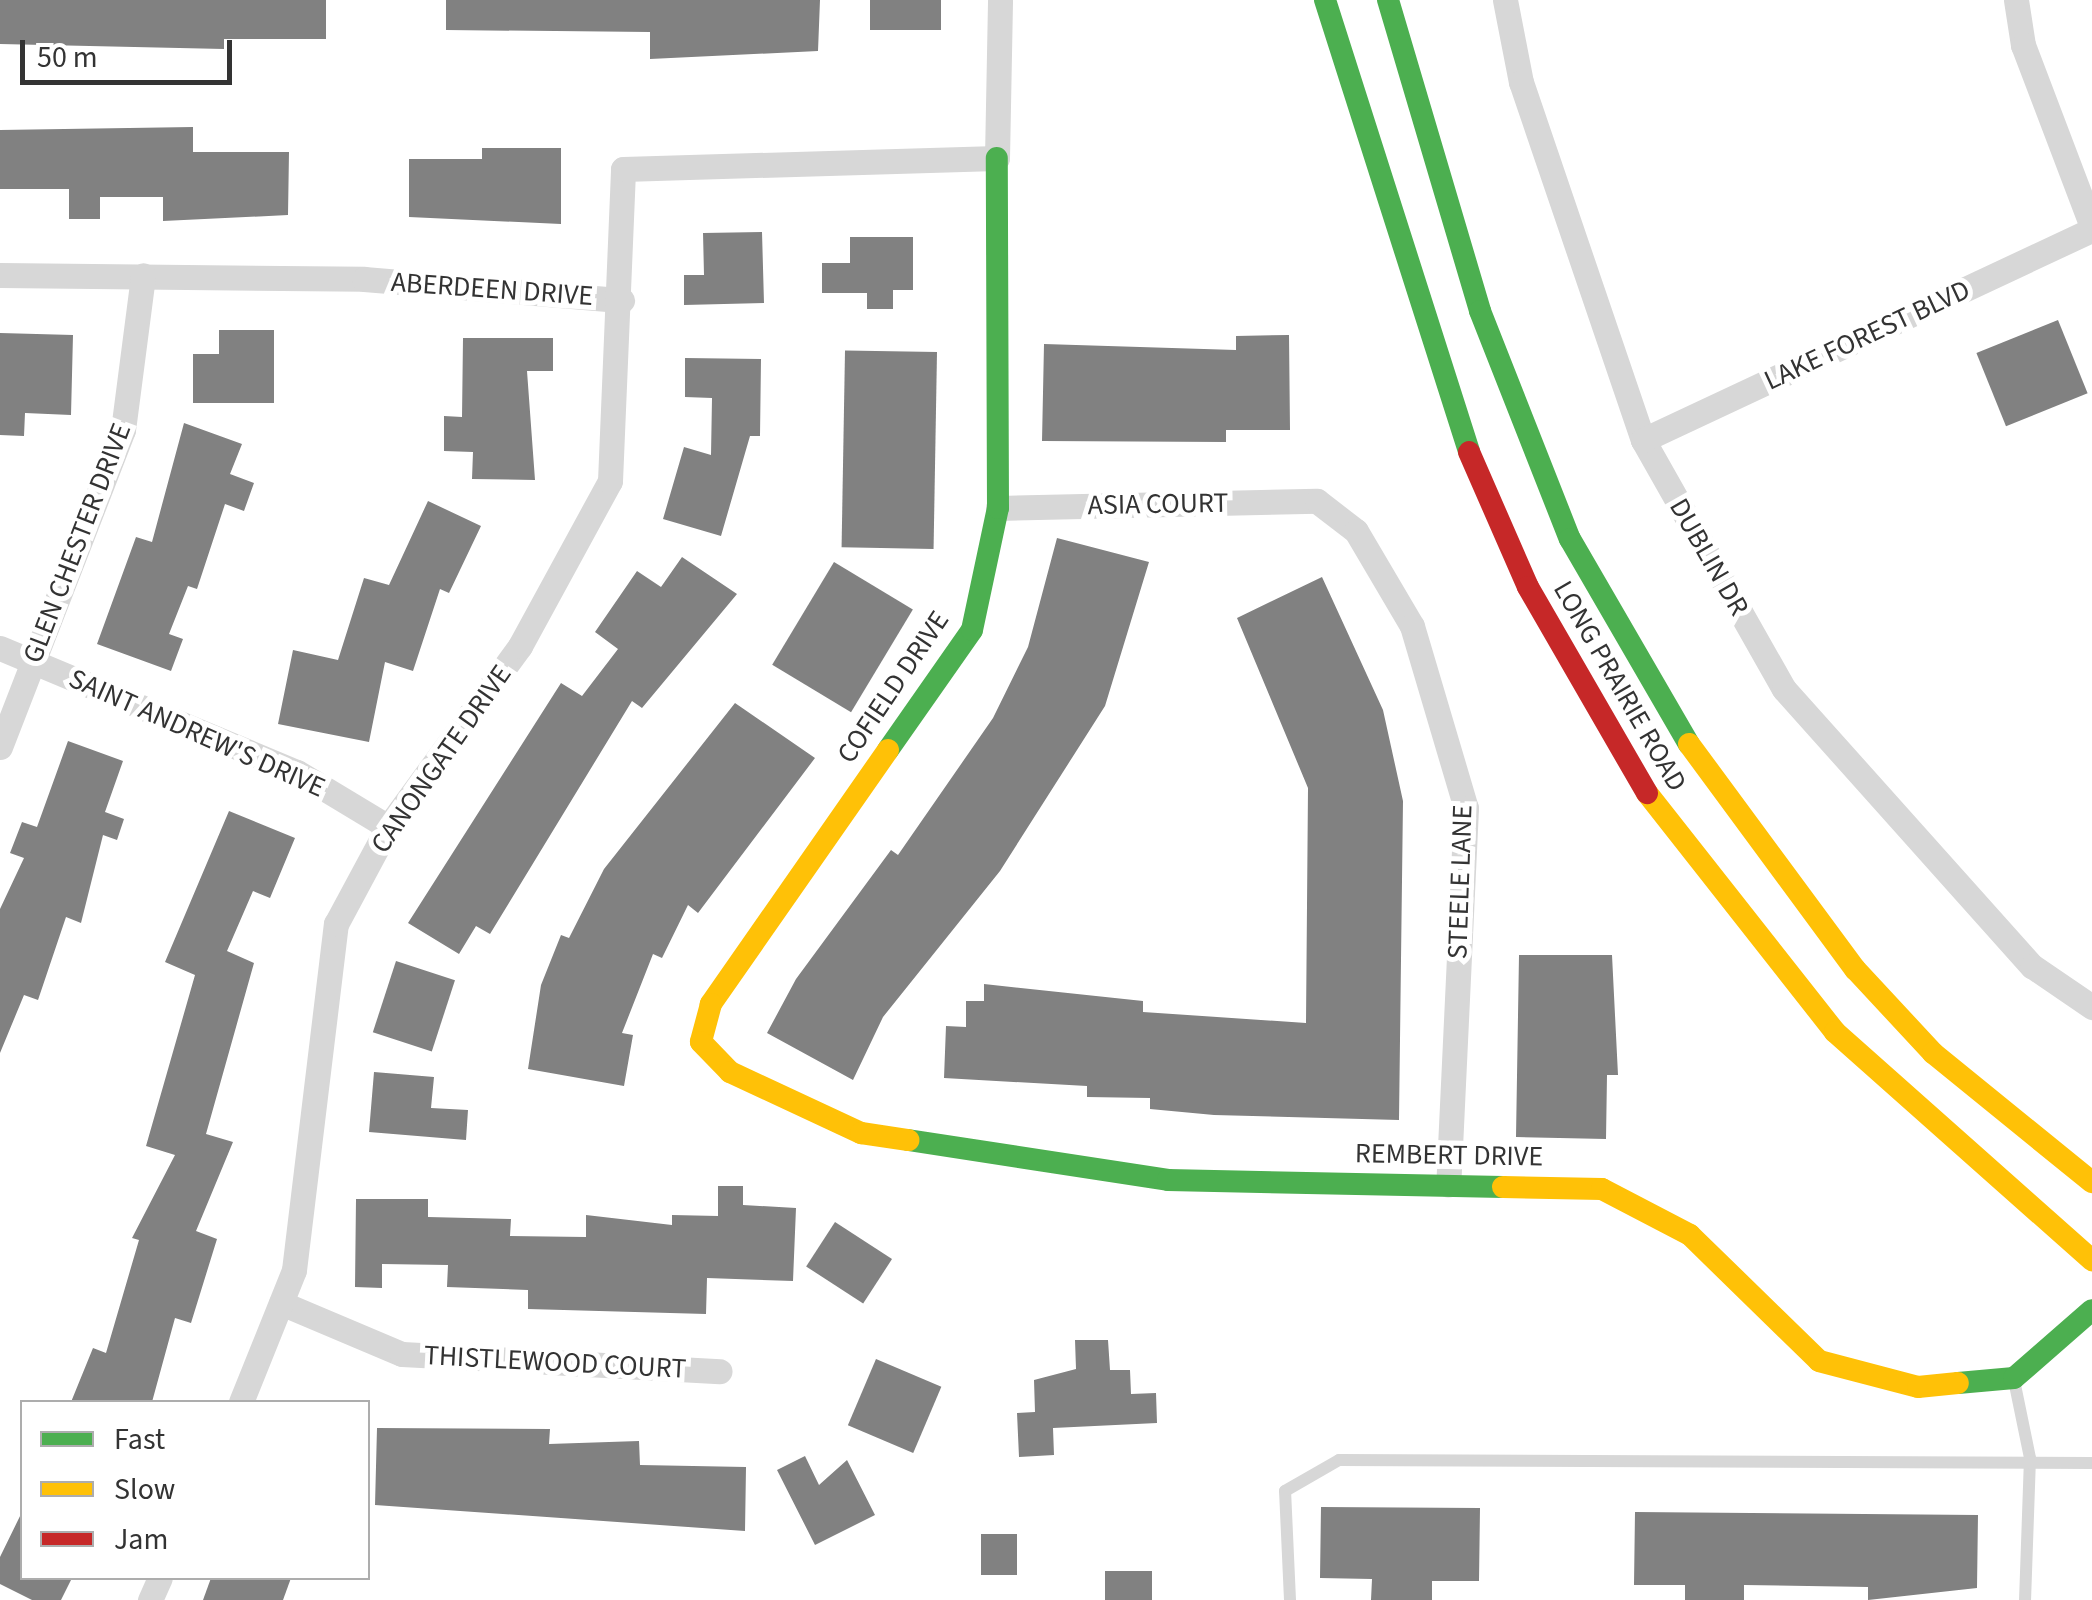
<!DOCTYPE html>
<style>
body{margin:0}
#map{position:relative;width:2092px;height:1600px;overflow:hidden;background:#fff;font-family:"Source Sans 3",sans-serif}
div>[style]{position:absolute}
.building>*{inset:0;background:#818181;transform-origin:0 0}
.lane>*{height:12px;margin:-6px;padding:0 6px;transform-origin:6px;border-radius:6px;background:#d7d7d7}
.street>*{height:25px;margin:-12.5px;padding:0 12.5px;transform-origin:12.5px;border-radius:12.5px;background:#d7d7d7}
.fast>*{height:22px;margin:-11px;padding:0 11px;transform-origin:11px;border-radius:11px;background:#4caf50}
.slow>*{height:22px;margin:-11px;padding:0 11px;transform-origin:11px;border-radius:11px;background:#ffc107}
.jam>*{height:22px;margin:-11px;padding:0 11px;transform-origin:11px;border-radius:11px;background:#c62828}
span{translate:-50% -50%;white-space:nowrap;text-align:center;line-height:1.15;-webkit-text-stroke:10px #fff;paint-order:stroke}
.street-label{font-size:28px;color:#333}
.legend{position:absolute;left:20px;top:1400px;width:350px;height:180px;box-sizing:border-box;background:#fff;border:2px solid #adadad;margin:0;padding:12px 18px;list-style:none;font-size:30px;color:#333}
.legend li{display:flex;align-items:center;gap:20px;height:50px}
.legend b{width:50px;border:2px solid #adadad}
.scale{position:absolute;left:20px;top:40px;width:212px;height:45px;box-sizing:border-box;border:5px solid #333;border-top:0;padding-left:12px;font-size:30px;line-height:35px;white-space:nowrap;color:#333;-webkit-text-stroke:8px #fff;paint-order:stroke}
</style>
<div id="map">
<div class="building">
<div style="clip-path:polygon(0 0,326px 0,326px 39px,224px 39px,224px 49px,0 44px)"></div>
<div style="clip-path:polygon(446px 0,820px 0,818px 51px,650px 59px,650px 32px,446px 30px)"></div>
<div style="left:870px;top:0;width:71px;height:30px"></div>
<div style="clip-path:polygon(193px 127px,193px 152px,289px 152px,288px 215px,163px 221px,163px 197px,100px 197px,100px 219px,69px 219px,69px 189px,0 189px,0 130px)"></div>
<div style="clip-path:polygon(482px 148px,561px 148px,561px 224px,409px 217px,409px 159px,482px 159px)"></div>
<div style="clip-path:polygon(762px 232px,764px 303px,684px 305px,684px 275px,704px 275px,703px 233px)"></div>
<div style="clip-path:polygon(850px 237px,913px 237px,913px 290px,893px 290px,893px 309px,867px 309px,867px 293px,822px 293px,822px 263px,850px 263px)"></div>
<div style="left:2058px;top:320px;width:79px;height:88px;rotate:68deg"></div>
<div style="clip-path:polygon(219px 330px,274px 330px,274px 403px,193px 403px,193px 354px,219px 354px)"></div>
<div style="clip-path:polygon(0 333px,73px 335px,71px 415px,25px 413px,24px 436px,0 435px)"></div>
<div style="clip-path:polygon(1289px 335px,1290px 430px,1226px 430px,1226px 442px,1042px 441px,1044px 344px,1236px 350px,1236px 336px)"></div>
<div style="clip-path:polygon(463px 338px,553px 338px,553px 371px,527px 371px,535px 480px,472px 479px,473px 452px,444px 451px,444px 416px,462px 417px)"></div>
<div style="left:937px;top:352px;width:197px;height:92px;rotate:91deg"></div>
<div style="clip-path:polygon(685px 358px,761px 359px,760px 436px,750px 436px,721px 536px,663px 519px,684px 447px,711px 455px,712px 398px,685px 397px)"></div>
<div style="clip-path:polygon(184px 423px,242px 444px,230px 474px,254px 483px,244px 511px,225px 504px,197px 589px,188px 586px,169px 634px,183px 639px,171px 671px,97px 644px,136px 537px,152px 542px)"></div>
<div style="clip-path:polygon(428px 501px,481px 526px,449px 593px,440px 589px,413px 671px,385px 662px,369px 742px,278px 724px,293px 650px,338px 660px,364px 578px,389px 585px)"></div>
<div style="clip-path:polygon(1057px 538px,1149px 562px,1105px 706px,1000px 871px,883px 1017px,853px 1080px,767px 1033px,796px 979px,891px 850px,898px 855px,993px 718px,1028px 647px)"></div>
<div style="clip-path:polygon(682px 557px,737px 594px,642px 708px,632px 701px,490px 934px,476px 926px,459px 954px,408px 923px,561px 683px,582px 696px,618px 649px,595px 632px,637px 571px,661px 587px)"></div>
<div style="left:834px;top:562px;width:92px;height:120px;rotate:31deg"></div>
<div style="clip-path:polygon(1322px 577px,1383px 710px,1403px 801px,1399px 1120px,1214px 1115px,1150px 1109px,1150px 1098px,1087px 1097px,1087px 1086px,944px 1078px,946px 1026px,966px 1027px,966px 1001px,984px 1001px,984px 984px,1143px 1001px,1143px 1012px,1306px 1023px,1308px 788px,1237px 618px)"></div>
<div style="clip-path:polygon(735px 703px,815px 758px,698px 913px,688px 905px,662px 958px,653px 954px,622px 1033px,633px 1035px,624px 1086px,528px 1069px,541px 985px,561px 935px,569px 938px,604px 869px)"></div>
<div style="clip-path:polygon(68px 741px,123px 761px,105px 812px,124px 819px,117px 840px,103px 835px,81px 923px,66px 917px,38px 1000px,24px 995px,0 1053px,0 909px,24px 858px,10px 853px,22px 822px,37px 827px)"></div>
<div style="clip-path:polygon(229px 811px,295px 838px,270px 898px,253px 891px,227px 951px,254px 963px,206px 1134px,233px 1142px,196px 1231px,217px 1239px,191px 1323px,175px 1318px,152px 1402px,71px 1402px,93px 1348px,106px 1353px,139px 1240px,132px 1238px,175px 1155px,146px 1146px,195px 975px,165px 962px)"></div>
<div style="clip-path:polygon(1519px 955px,1612px 955px,1618px 1075px,1607px 1075px,1606px 1139px,1516px 1137px)"></div>
<div style="left:396px;top:961px;width:62px;height:75px;rotate:18deg"></div>
<div style="clip-path:polygon(374px 1072px,434px 1077px,431px 1108px,468px 1110px,466px 1140px,369px 1132px)"></div>
<div style="clip-path:polygon(718px 1186px,743px 1186px,743px 1205px,796px 1208px,793px 1281px,707px 1278px,706px 1314px,528px 1309px,528px 1290px,447px 1287px,448px 1265px,382px 1264px,382px 1288px,355px 1287px,356px 1199px,428px 1199px,428px 1217px,511px 1219px,510px 1236px,586px 1237px,586px 1215px,672px 1225px,672px 1215px,718px 1216px)"></div>
<div style="left:835px;top:1222px;width:68px;height:53px;rotate:33deg"></div>
<div style="clip-path:polygon(1075px 1340px,1108px 1340px,1110px 1370px,1130px 1370px,1131px 1394px,1156px 1393px,1157px 1423px,1053px 1428px,1054px 1455px,1019px 1457px,1017px 1413px,1035px 1412px,1034px 1380px,1076px 1369px)"></div>
<div style="left:876px;top:1359px;width:71px;height:72px;rotate:23deg"></div>
<div style="clip-path:polygon(377px 1428px,550px 1429px,549px 1444px,639px 1441px,640px 1465px,746px 1467px,745px 1531px,375px 1505px)"></div>
<div style="clip-path:polygon(805px 1456px,819px 1485px,847px 1460px,875px 1515px,815px 1545px,777px 1470px)"></div>
<div style="clip-path:polygon(1321px 1507px,1480px 1508px,1479px 1581px,1432px 1581px,1432px 1600px,1371px 1600px,1372px 1579px,1320px 1578px)"></div>
<div style="clip-path:polygon(22px 1512px,22px 1578px,72px 1578px,61px 1600px,32px 1600px,0 1584px,0 1557px)"></div>
<div style="clip-path:polygon(1635px 1512px,1978px 1515px,1977px 1588px,1868px 1600px,1868px 1587px,1744px 1585px,1744px 1600px,1685px 1600px,1685px 1585px,1634px 1585px)"></div>
<div style="left:981px;top:1534px;width:36px;height:41px"></div>
<div style="left:1105px;top:1571px;width:47px;height:29px"></div>
<div style="clip-path:polygon(211px 1578px,291px 1578px,283px 1600px,203px 1600px)"></div>
</div>
<div class="lane">
<div style="left:2014px;top:1380px;width:80px;rotate:78.4deg"></div>
<div style="left:2030px;top:1458px;width:142px;rotate:92deg"></div>
<div style="left:1290px;top:1600px;width:109px;rotate:-92.6deg"></div>
<div style="left:1285px;top:1491px;width:62px;rotate:-29.9deg"></div>
<div style="left:1339px;top:1460px;width:753px;rotate:0.23deg"></div>
</div>
<div class="street">
<div style="left:1505px;top:0;width:84px;rotate:79deg"></div>
<div style="left:1521px;top:82px;width:378px;rotate:71.2deg"></div>
<div style="left:1643px;top:440px;width:286px;rotate:60.5deg"></div>
<div style="left:1784px;top:689px;width:372px;rotate:48.2deg"></div>
<div style="left:2032px;top:966px;width:73px;rotate:34.3deg"></div>
<div style="left:2016px;top:0;width:46px;rotate:81.2deg"></div>
<div style="left:2023px;top:45px;width:195px;rotate:69.2deg"></div>
<div style="left:0;top:275px;width:364px;rotate:0.6deg"></div>
<div style="left:364px;top:279px;width:259px;rotate:4.7deg"></div>
<div style="left:1643px;top:440px;width:496px;rotate:-25.1deg"></div>
<div style="left:998px;top:508px;width:319px;rotate:-1.3deg"></div>
<div style="left:1317px;top:501px;width:49px;rotate:37.6deg"></div>
<div style="left:1356px;top:531px;width:110px;rotate:59.5deg"></div>
<div style="left:1412px;top:626px;width:190px;rotate:73.5deg"></div>
<div style="left:1466px;top:808px;width:377px;rotate:92.7deg"></div>
<div style="left:0;top:648px;width:322px;rotate:22.7deg"></div>
<div style="left:297px;top:772px;width:106px;rotate:31.1deg"></div>
<div style="left:0;top:747px;width:340px;rotate:-68.8deg"></div>
<div style="left:123px;top:430px;width:156px;rotate:-82.6deg"></div>
<div style="left:281px;top:1303px;width:131px;rotate:22.9deg"></div>
<div style="left:402px;top:1354px;width:318px;rotate:3.1deg"></div>
<div style="left:241px;top:1402px;width:142px;rotate:-68.1deg"></div>
<div style="left:294px;top:1270px;width:349px;rotate:-83.1deg"></div>
<div style="left:336px;top:924px;width:110px;rotate:-61.8deg"></div>
<div style="left:388px;top:827px;width:224px;rotate:-53.9deg"></div>
<div style="left:520px;top:646px;width:188px;rotate:-61.4deg"></div>
<div style="left:610px;top:481px;width:312px;rotate:-87.6deg"></div>
<div style="left:623px;top:169px;width:374px;rotate:-1.7deg"></div>
<div style="left:997px;top:158px;width:158px;rotate:-88.9deg"></div>
<div style="left:150px;top:1600px;width:24px;rotate:-66deg"></div>
</div>
<div class="fast">
<div style="left:1325px;top:0;width:474px;rotate:72.3deg"></div>
<div style="left:1388px;top:0;width:324px;rotate:73.5deg"></div>
<div style="left:1480px;top:311px;width:245px;rotate:68.5deg"></div>
<div style="left:1570px;top:539px;width:237px;rotate:59.9deg"></div>
<div style="left:888px;top:750px;width:146px;rotate:-55deg"></div>
<div style="left:972px;top:630px;width:125px;rotate:-78deg"></div>
<div style="left:998px;top:508px;width:350px;rotate:-90.2deg"></div>
<div style="left:908px;top:1140px;width:263px;rotate:8.7deg"></div>
<div style="left:1168px;top:1180px;width:335px;rotate:1.2deg"></div>
<div style="left:1958px;top:1383px;width:56px;rotate:-5.1deg"></div>
<div style="left:2014px;top:1378px;width:103px;rotate:-41.1deg"></div>
</div>
<div class="slow">
<div style="left:1689px;top:744px;width:280px;rotate:53.6deg"></div>
<div style="left:1855px;top:969px;width:115px;rotate:47.1deg"></div>
<div style="left:1933px;top:1053px;width:205px;rotate:39.1deg"></div>
<div style="left:888px;top:750px;width:310px;rotate:124.9deg"></div>
<div style="left:711px;top:1004px;width:39px;rotate:105deg"></div>
<div style="left:701px;top:1042px;width:42px;rotate:46deg"></div>
<div style="left:730px;top:1072px;width:145px;rotate:25deg"></div>
<div style="left:861px;top:1133px;width:48px;rotate:8.5deg"></div>
<div style="left:1647px;top:793px;width:304px;rotate:51.8deg"></div>
<div style="left:1835px;top:1032px;width:344px;rotate:41.6deg"></div>
<div style="left:1503px;top:1187px;width:99px;rotate:1.2deg"></div>
<div style="left:1602px;top:1189px;width:99px;rotate:27.6deg"></div>
<div style="left:1690px;top:1235px;width:180px;rotate:44.3deg"></div>
<div style="left:1819px;top:1361px;width:102px;rotate:14.7deg"></div>
<div style="left:1918px;top:1387px;width:40px;rotate:-5.7deg"></div>
</div>
<div class="jam">
<div style="left:1469px;top:452px;width:147px;rotate:66.4deg"></div>
<div style="left:1528px;top:587px;width:238px;rotate:60deg"></div>
</div>
<div class="street-label">
<span style="left:492px;top:289px;rotate:4deg">ABERDEEN DRIVE</span>
<span style="left:1867px;top:335px;rotate:-25deg">LAKE FOREST BLVD</span>
<span style="left:1158px;top:504px;rotate:-1deg">ASIA COURT</span>
<span style="left:77px;top:543px;rotate:-69deg">GLEN CHESTER DRIVE</span>
<span style="left:1709px;top:557px;rotate:60deg">DUBLIN DR</span>
<span style="left:1620px;top:686px;rotate:60deg">LONG PRAIRIE ROAD</span>
<span style="left:893px;top:687px;rotate:-56deg">COFIELD DRIVE</span>
<span style="left:197px;top:733px;rotate:24deg">SAINT ANDREW'S DRIVE</span>
<span style="left:441px;top:759px;rotate:-55deg">CANONGATE DRIVE</span>
<span style="left:1460px;top:882px;rotate:-88deg">STEELE LANE</span>
<span style="left:1449px;top:1155px;rotate:1deg">REMBERT DRIVE</span>
<span style="left:555px;top:1362px;rotate:3deg">THISTLEWOOD COURT</span>
</div>
<ul class="legend">
<li><b style="height:12px;background:#4caf50"></b>Fast</li>
<li><b style="height:12px;background:#ffc107"></b>Slow</li>
<li><b style="height:12px;background:#c62828"></b>Jam</li>
</ul>
<div class="scale">50 m</div>
</div>
